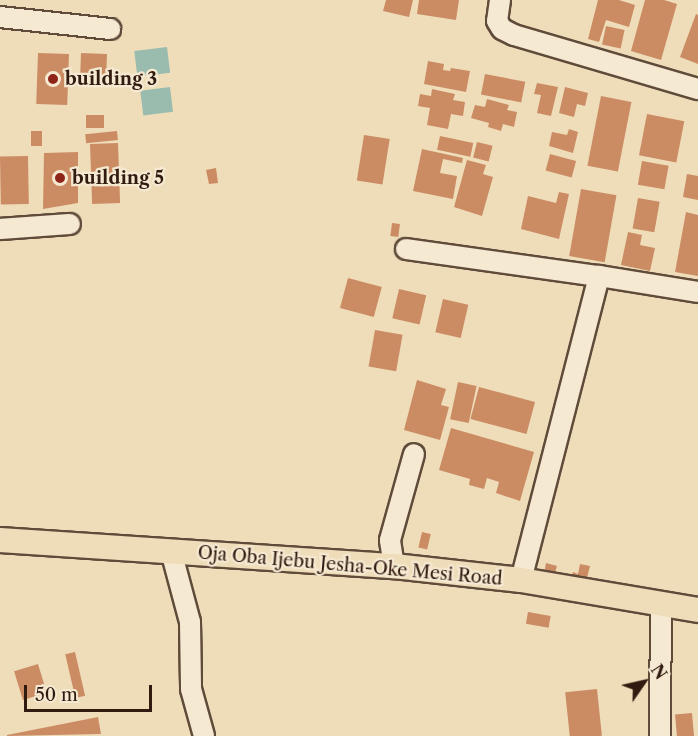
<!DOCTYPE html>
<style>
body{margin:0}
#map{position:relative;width:698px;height:736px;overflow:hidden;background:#efddba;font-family:"Libre Caslon Text",serif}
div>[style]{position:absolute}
.water>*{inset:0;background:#9abcaf;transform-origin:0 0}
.building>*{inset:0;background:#cb8c64;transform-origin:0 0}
.roads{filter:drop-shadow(2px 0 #604b3a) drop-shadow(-2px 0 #604b3a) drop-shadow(0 2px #604b3a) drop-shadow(0 -2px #604b3a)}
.minor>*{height:20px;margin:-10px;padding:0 10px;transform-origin:10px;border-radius:10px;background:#f5e9d2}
.major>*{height:24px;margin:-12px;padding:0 12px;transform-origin:12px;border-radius:12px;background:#efddba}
.dots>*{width:16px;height:16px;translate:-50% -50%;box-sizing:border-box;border:3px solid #f5e9d2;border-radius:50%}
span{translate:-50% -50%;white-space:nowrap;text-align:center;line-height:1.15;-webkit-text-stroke:4.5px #f5e9d2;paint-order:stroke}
.poi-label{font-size:18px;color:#311a10;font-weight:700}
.left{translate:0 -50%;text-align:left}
.street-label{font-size:18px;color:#311a10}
.north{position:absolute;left:614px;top:652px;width:60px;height:60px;-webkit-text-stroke:4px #f5e9d2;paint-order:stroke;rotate:56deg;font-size:16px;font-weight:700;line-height:24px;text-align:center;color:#311a10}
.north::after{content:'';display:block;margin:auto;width:21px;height:27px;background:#311a10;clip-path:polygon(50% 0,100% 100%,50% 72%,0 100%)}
.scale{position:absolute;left:24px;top:685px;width:128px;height:27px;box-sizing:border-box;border:3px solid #311a10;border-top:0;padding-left:8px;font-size:18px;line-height:21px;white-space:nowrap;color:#311a10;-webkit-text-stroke:4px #f5e9d2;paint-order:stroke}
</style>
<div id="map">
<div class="water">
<div style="left:167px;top:47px;width:26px;height:33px;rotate:83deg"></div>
<div style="left:170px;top:87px;width:25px;height:30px;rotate:83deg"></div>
</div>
<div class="building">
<div style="clip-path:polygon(386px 0,413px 0,409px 17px,383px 11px)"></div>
<div style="clip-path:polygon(419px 0,459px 0,456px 20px,417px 14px)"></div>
<div style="clip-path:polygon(598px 0,619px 0,635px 5px,629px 27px,606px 20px,599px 42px,588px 39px)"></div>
<div style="clip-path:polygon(645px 0,664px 0,677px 4px,661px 60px,631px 51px)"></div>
<div style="clip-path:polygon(696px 14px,698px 15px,698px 64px,680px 57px)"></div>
<div style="left:606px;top:26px;width:19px;height:19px;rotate:12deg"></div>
<div style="left:38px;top:53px;width:31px;height:51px;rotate:2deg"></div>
<div style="left:81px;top:53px;width:26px;height:27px;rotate:2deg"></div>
<div style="clip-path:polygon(428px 61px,444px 64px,443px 70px,450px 71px,451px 68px,470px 71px,466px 92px,424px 84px)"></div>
<div style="left:485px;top:74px;width:41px;height:21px;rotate:11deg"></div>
<div style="clip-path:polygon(537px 83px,558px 87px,551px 116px,537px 113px,541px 95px,534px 94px)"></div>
<div style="clip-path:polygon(565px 87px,588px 93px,585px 106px,577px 104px,574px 117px,559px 113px)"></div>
<div style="clip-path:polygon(432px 89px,455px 94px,453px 100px,465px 102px,463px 116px,451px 114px,448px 129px,427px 125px,430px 108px,418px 106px,420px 94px,431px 96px)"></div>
<div style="left:601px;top:96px;width:31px;height:71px;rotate:11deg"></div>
<div style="clip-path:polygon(487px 99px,509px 105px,507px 110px,517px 112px,514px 127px,503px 124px,501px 131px,488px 127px,489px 123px,471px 118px,475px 105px,485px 107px)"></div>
<div style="left:647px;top:114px;width:38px;height:42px;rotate:11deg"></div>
<div style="left:86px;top:115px;width:18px;height:13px"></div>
<div style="clip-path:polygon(569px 129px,578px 132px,573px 153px,549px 146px,552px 132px,567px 135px)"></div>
<div style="left:31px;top:131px;width:11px;height:15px"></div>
<div style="left:117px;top:131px;width:9px;height:32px;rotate:84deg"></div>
<div style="left:364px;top:135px;width:26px;height:46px;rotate:9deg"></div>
<div style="left:440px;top:136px;width:34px;height:14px;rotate:12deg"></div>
<div style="left:477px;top:142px;width:16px;height:16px;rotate:14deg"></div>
<div style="left:118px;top:143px;width:60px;height:28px;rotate:88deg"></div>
<div style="clip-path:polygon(422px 149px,463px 158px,462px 163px,443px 159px,440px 173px,457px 176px,453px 199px,413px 191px)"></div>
<div style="clip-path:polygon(78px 152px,78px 203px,43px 209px,44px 153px)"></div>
<div style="left:550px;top:154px;width:27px;height:17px;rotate:15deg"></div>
<div style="left:28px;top:156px;width:48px;height:28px;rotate:89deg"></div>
<div style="clip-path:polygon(467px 160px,486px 165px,483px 174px,493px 177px,482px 216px,454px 207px)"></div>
<div style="left:642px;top:161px;width:27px;height:24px;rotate:10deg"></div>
<div style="clip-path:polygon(216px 168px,218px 183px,209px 184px,206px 170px)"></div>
<div style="clip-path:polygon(687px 174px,698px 176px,698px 200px,683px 197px)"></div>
<div style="left:581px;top:189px;width:36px;height:68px;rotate:10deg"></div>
<div style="clip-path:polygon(559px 192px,569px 194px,559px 239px,521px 229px,528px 196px,556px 203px)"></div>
<div style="left:638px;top:198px;width:22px;height:31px;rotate:10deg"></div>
<div style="clip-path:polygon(686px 212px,698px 215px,698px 276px,675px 272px)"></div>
<div style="left:392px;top:223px;width:8px;height:13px;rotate:7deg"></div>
<div style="clip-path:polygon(628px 232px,642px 235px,640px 245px,655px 248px,650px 271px,621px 265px)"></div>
<div style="left:348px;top:278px;width:35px;height:31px;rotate:15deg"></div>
<div style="left:399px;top:289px;width:28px;height:30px;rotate:13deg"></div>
<div style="left:443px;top:299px;width:26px;height:34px;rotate:13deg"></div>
<div style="left:375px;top:330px;width:28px;height:37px;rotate:10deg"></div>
<div style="clip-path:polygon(417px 380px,446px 389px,441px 405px,449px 407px,440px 440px,404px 430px)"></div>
<div style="left:458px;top:382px;width:19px;height:38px;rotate:12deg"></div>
<div style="left:479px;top:387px;width:58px;height:33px;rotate:15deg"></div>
<div style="clip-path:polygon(451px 428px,534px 452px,520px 501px,496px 493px,499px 482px,487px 478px,484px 489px,469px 485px,470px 479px,439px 470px)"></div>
<div style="left:422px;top:532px;width:9px;height:16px;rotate:13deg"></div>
<div style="clip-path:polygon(546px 563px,557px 566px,554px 576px,544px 574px)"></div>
<div style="clip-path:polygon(580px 564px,590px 566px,586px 582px,571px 579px,573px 572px,578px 574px)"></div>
<div style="left:528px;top:612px;width:23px;height:12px;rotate:10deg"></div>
<div style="left:75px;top:652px;width:45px;height:10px;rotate:77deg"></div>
<div style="left:38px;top:664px;width:30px;height:25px;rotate:73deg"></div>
<div style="left:597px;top:689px;width:47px;height:32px;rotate:84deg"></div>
<div style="left:692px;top:713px;width:23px;height:17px;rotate:85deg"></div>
<div style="clip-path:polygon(98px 717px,101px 734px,7px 736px,7px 735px)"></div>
</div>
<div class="roads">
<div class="minor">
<div style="left:500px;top:0;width:21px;rotate:98deg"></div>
<div style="left:497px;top:21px;width:9px;rotate:58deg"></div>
<div style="left:502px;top:29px;width:13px;rotate:27deg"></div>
<div style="left:514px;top:35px;width:192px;rotate:16.4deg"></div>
<div style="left:0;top:17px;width:111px;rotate:6.2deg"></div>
<div style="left:0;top:229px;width:70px;rotate:-4.1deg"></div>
<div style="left:406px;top:249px;width:195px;rotate:8deg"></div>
<div style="left:171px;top:551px;width:73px;rotate:75deg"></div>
<div style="left:190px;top:622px;width:67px;rotate:89.1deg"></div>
<div style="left:191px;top:689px;width:49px;rotate:74.5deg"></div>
<div style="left:394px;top:566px;width:26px;rotate:-99deg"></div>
<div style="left:390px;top:540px;width:89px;rotate:-74.4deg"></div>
<div style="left:521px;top:580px;width:314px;rotate:-75.6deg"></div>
<div style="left:599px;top:276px;width:100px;rotate:9.2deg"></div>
<div style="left:660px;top:736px;width:133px;rotate:-89.6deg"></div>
</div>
<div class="major">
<div style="left:0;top:540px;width:395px;rotate:3.8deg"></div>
<div style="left:394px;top:566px;width:128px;rotate:6.3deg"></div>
<div style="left:521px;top:580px;width:180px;rotate:9.6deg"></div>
</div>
</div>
<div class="dots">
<div style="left:53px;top:79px;background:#8f2418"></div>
<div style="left:60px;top:178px;background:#8f2418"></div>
</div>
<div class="poi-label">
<span class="left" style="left:65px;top:79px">building 3</span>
<span class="left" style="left:72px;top:178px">building 5</span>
</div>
<div class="street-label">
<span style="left:350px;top:566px;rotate:5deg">Oja Oba Ijebu Jesha-Oke Mesi Road</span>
</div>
<div class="north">N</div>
<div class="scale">50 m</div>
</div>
